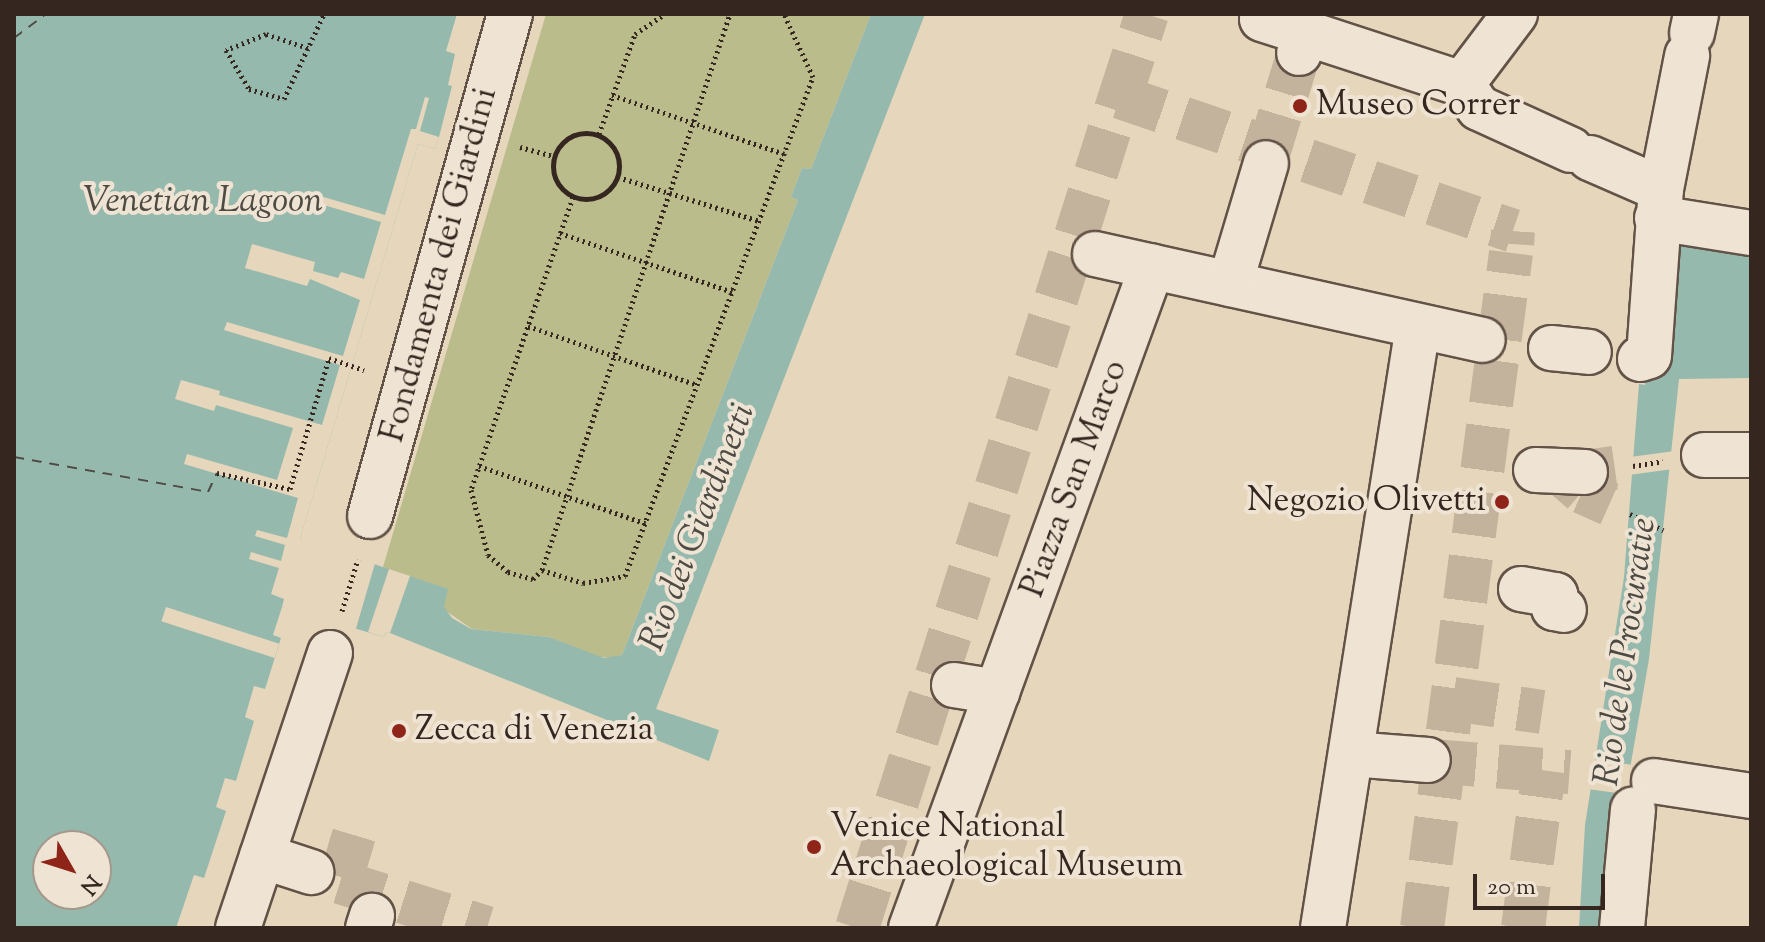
<!DOCTYPE html>
<style>
body{margin:0}
#map{position:relative;width:1765px;height:942px;overflow:hidden;background:#e6d6bb;font-family:"Sorts Mill Goudy",serif}
div>[style]{position:absolute}
.green>*{inset:0;background:#bbbc8c}
.water>*{inset:0;background:#96b9ae}
.pier>*{inset:0;background:#e6d6bb;transform-origin:0 0}
.ferry>*{height:2px;margin-top:-1px;transform-origin:0;background:repeating-linear-gradient(90deg,#4e4b44 0 10px,transparent 0 18px)}
.street-tunnel>*{height:44px;margin-top:-22px;transform-origin:0;background:repeating-linear-gradient(90deg,#c3b39c 0 44px,transparent 0 66px)}
.path>*{height:5px;margin-top:-2.5px;transform-origin:0;background:repeating-linear-gradient(90deg,#362620 0 2px,transparent 0 6px)}
.path>.ring{margin:-2.5px;padding:0;box-sizing:content-box;background:none;border:5px solid #362620;border-radius:50%}
.roads{filter:drop-shadow(2px 0 #625247) drop-shadow(-2px 0 #625247) drop-shadow(0 2px #625247) drop-shadow(0 -2px #625247)}
.street>*{height:44px;margin:-22px;padding:0 22px;transform-origin:22px;border-radius:22px;background:#efe4d3}
.dots>*{width:22px;height:22px;translate:-50% -50%;box-sizing:border-box;border:4px solid #efe4d3;border-radius:50%}
span{translate:-50% -50%;white-space:nowrap;text-align:center;line-height:1.15;-webkit-text-stroke:8px #efe4d3;paint-order:stroke}
.poi-label{font-size:34px;color:#362620}
.left{translate:0 -50%;text-align:left}
.right{translate:-100% -50%;text-align:right}
.street-label{font-size:34px;color:#362620}
.water-label{font-size:36px;color:#4e4b44;font-style:italic}
.frame{position:absolute;inset:0;border:16px solid #362620;pointer-events:none}
.north{position:absolute;left:32px;top:830px;width:80px;height:80px;box-sizing:border-box;background:#efe4d3;border:2px solid #a5988b;border-radius:50%;rotate:129deg;font-size:22px;font-weight:700;line-height:32px;text-align:center;color:#362620}
.north::after{content:'';display:block;margin:auto;width:28px;height:36px;background:#8f2418;clip-path:polygon(50% 0,100% 100%,50% 72%,0 100%)}
.scale{position:absolute;left:1473px;top:874px;width:132px;height:36px;box-sizing:border-box;border:4px solid #362620;border-top:0;padding-left:10px;font-size:24px;line-height:28px;white-space:nowrap;color:#362620;-webkit-text-stroke:6px #efe4d3;paint-order:stroke}
</style>
<div id="map">
<div class="green">
<div style="clip-path:polygon(546px 14px,871px 14px,811px 169px,802px 168px,791px 197px,798px 200px,622px 655px,612px 658px,598px 657px,549px 637px,472px 629px,383px 567px)"></div>
</div>
<div class="water">
<div style="clip-path:polygon(evenodd,14px 14px,457px 14px,446px 51px,455px 54px,448px 85px,452px 86px,439px 137px,435px 149px,418px 144px,300px 539px,448px 589px,444px 607px,452px 618px,471px 629px,549px 637px,604px 658px,622px 655px,798px 200px,791px 197px,802px 168px,811px 169px,871px 14px,925px 14px,656px 709px,719px 730px,709px 761px,390px 633px,386px 632px,384px 637px,282px 607px,273px 635px,281px 638px,265px 689px,254px 686px,245px 717px,254px 721px,236px 781px,225px 778px,216px 807px,226px 811px,204px 878px,194px 875px,176px 928px,14px 928px,14px 14px,48px 846px,96px 846px,96px 894px,48px 894px,48px 846px)"></div>
<div style="clip-path:polygon(1666px 234px,1751px 246px,1751px 378px,1679px 379px,1649px 659px,1626px 792px,1611px 928px,1579px 928px,1585px 825px,1624px 577px,1639px 384px,1645px 385px)"></div>
</div>
<div class="pier">
<div style="clip-path:polygon(425px 97px,429px 98px,420px 131px,439px 137px,435px 149px,418px 144px,300px 539px,376px 560px,355px 632px,282px 607px,284px 599px,271px 594px,279px 568px,249px 559px,251px 552px,281px 561px,285px 545px,255px 536px,257px 530px,287px 538px,298px 498px,184px 464px,187px 454px,277px 480px,293px 428px,216px 405px,214px 411px,175px 399px,181px 380px,220px 391px,219px 395px,322px 425px,340px 365px,224px 330px,227px 322px,343px 356px,360px 300px,310px 279px,307px 286px,245px 268px,252px 244px,315px 262px,313px 271px,338px 278px,341px 272px,364px 279px,381px 222px,317px 203px,320px 196px,385px 215px,411px 129px,416px 129px)"></div>
<div style="clip-path:polygon(1675px 451px,1673px 469px,1629px 475px,1630px 457px)"></div>
<div style="clip-path:polygon(389px 569px,410px 576px,390px 633px,386px 632px,384px 637px,368px 632px)"></div>
<div style="left:166px;top:607px;width:119px;height:15px;rotate:18deg"></div>
<div style="left:1590px;top:759px;width:44px;height:30px;rotate:8deg"></div>
</div>
<div class="ferry">
<div style="left:14px;top:38px;width:40px;rotate:-37deg"></div>
<div style="left:14px;top:457px;width:197px;rotate:10.2deg"></div>
<div style="left:208px;top:492px;width:21px;rotate:-65deg"></div>
</div>
<div class="street-tunnel">
<div style="left:1120px;top:97px;width:87px;rotate:-72deg"></div>
<div style="left:1267px;top:157px;width:109px;rotate:-72.9deg"></div>
<div style="left:1558px;top:471px;width:32px;rotate:41deg"></div>
<div style="left:1582px;top:492px;width:30px;rotate:24deg"></div>
<div style="left:1585px;top:472px;width:30px;rotate:-8deg"></div>
<div style="left:1453px;top:699px;width:90px;rotate:8.3deg"></div>
<div style="left:1432px;top:761px;width:138px;rotate:4.6deg"></div>
<div style="left:354px;top:835px;width:49px;rotate:106.6deg"></div>
<div style="left:340px;top:882px;width:154px;rotate:17.4deg"></div>
<div style="left:857px;top:928px;width:872px;rotate:-72.44deg"></div>
<div style="left:1120px;top:97px;width:415px;rotate:18.8deg"></div>
<div style="left:1513px;top:231px;width:13px;rotate:94deg"></div>
<div style="left:1422px;top:928px;width:681px;rotate:-82.49deg"></div>
<div style="left:1523px;top:928px;width:159px;rotate:-82.4deg"></div>
</div>
<div class="path">
<div style="left:308px;top:48px;width:44px;rotate:-161.6deg"></div>
<div style="left:266px;top:34px;width:43px;rotate:158.2deg"></div>
<div style="left:226px;top:50px;width:45px;rotate:59.5deg"></div>
<div style="left:249px;top:89px;width:36px;rotate:16deg"></div>
<div style="left:284px;top:99px;width:94px;rotate:-64.8deg"></div>
<div style="left:612px;top:95px;width:182px;rotate:18.9deg"></div>
<div class="ring" style="left:553px;top:133px;width:61px;height:61px"></div>
<div style="left:599px;top:134px;width:106px;rotate:-70.2deg"></div>
<div style="left:635px;top:34px;width:36px;rotate:-34deg"></div>
<div style="left:520px;top:147px;width:35px;rotate:15deg"></div>
<div style="left:618px;top:177px;width:148px;rotate:17.3deg"></div>
<div style="left:573px;top:197px;width:310px;rotate:109.2deg"></div>
<div style="left:471px;top:490px;width:67px;rotate:75.3deg"></div>
<div style="left:488px;top:555px;width:26px;rotate:40deg"></div>
<div style="left:508px;top:572px;width:26px;rotate:16deg"></div>
<div style="left:533px;top:579px;width:13px;rotate:-45deg"></div>
<div style="left:542px;top:570px;width:43px;rotate:17.6deg"></div>
<div style="left:583px;top:583px;width:43px;rotate:-9.5deg"></div>
<div style="left:625px;top:576px;width:533px;rotate:-69.36deg"></div>
<div style="left:813px;top:77px;width:69px;rotate:-114.7deg"></div>
<div style="left:560px;top:233px;width:182px;rotate:18.9deg"></div>
<div style="left:528px;top:326px;width:179px;rotate:19.2deg"></div>
<div style="left:479px;top:466px;width:176px;rotate:19deg"></div>
<div style="left:1633px;top:466px;width:30px;rotate:-9deg"></div>
<div style="left:217px;top:473px;width:75px;rotate:12.4deg"></div>
<div style="left:290px;top:489px;width:137px;rotate:-73.4deg"></div>
<div style="left:329px;top:358px;width:37px;rotate:19deg"></div>
<div style="left:1630px;top:514px;width:37px;rotate:26deg"></div>
<div style="left:542px;top:570px;width:587px;rotate:-71.32deg"></div>
<div style="left:342px;top:611px;width:54px;rotate:-72.9deg"></div>
</div>
<div class="roads">
<div class="street">
<div style="left:1264px;top:14px;width:5px;rotate:112deg"></div>
<div style="left:1262px;top:19px;width:46px;rotate:17.7deg"></div>
<div style="left:1306px;top:33px;width:21px;rotate:109deg"></div>
<div style="left:1306px;top:33px;width:164px;rotate:18.1deg"></div>
<div style="left:1462px;top:84px;width:29px;rotate:55deg"></div>
<div style="left:1479px;top:108px;width:101px;rotate:24.5deg"></div>
<div style="left:1692px;top:33px;width:19px;rotate:-78deg"></div>
<div style="left:1462px;top:84px;width:88px;rotate:-52.9deg"></div>
<div style="left:1590px;top:158px;width:77px;rotate:23.6deg"></div>
<div style="left:1657px;top:218px;width:95px;rotate:9.1deg"></div>
<div style="left:1095px;top:254px;width:397px;rotate:12.5deg"></div>
<div style="left:1230px;top:284px;width:126px;rotate:-73.4deg"></div>
<div style="left:1551px;top:348px;width:38px;rotate:6deg"></div>
<div style="left:1640px;top:359px;width:9px;rotate:-18deg"></div>
<div style="left:1649px;top:356px;width:167px;rotate:-85.9deg"></div>
<div style="left:1661px;top:189px;width:136px;rotate:-78.9deg"></div>
<div style="left:1704px;top:455px;width:47px"></div>
<div style="left:1536px;top:470px;width:49px;rotate:2.3deg"></div>
<div style="left:370px;top:516px;width:521px;rotate:-74.42deg"></div>
<div style="left:1521px;top:589px;width:35px;rotate:10deg"></div>
<div style="left:1555px;top:595px;width:13px;rotate:94deg"></div>
<div style="left:1554px;top:608px;width:10px;rotate:11deg"></div>
<div style="left:954px;top:685px;width:44px;rotate:9.2deg"></div>
<div style="left:1351px;top:754px;width:77px;rotate:4.5deg"></div>
<div style="left:1654px;top:781px;width:98px;rotate:8.8deg"></div>
<div style="left:262px;top:856px;width:52px;rotate:18.1deg"></div>
<div style="left:238px;top:928px;width:290px;rotate:-71.5deg"></div>
<div style="left:368px;top:928px;width:13px;rotate:-72deg"></div>
<div style="left:911px;top:928px;width:704px;rotate:-69.97deg"></div>
<div style="left:1323px;top:928px;width:609px;rotate:-81.03deg"></div>
<div style="left:1622px;top:928px;width:119px;rotate:-84.7deg"></div>
</div>
</div>
<div class="dots">
<div style="left:1300px;top:106px;background:#8f2418"></div>
<div style="left:1502px;top:502px;background:#8f2418"></div>
<div style="left:399px;top:731px;background:#8f2418"></div>
<div style="left:814px;top:847px;background:#8f2418"></div>
</div>
<div class="poi-label">
<span class="left" style="left:1316px;top:106px">Museo Correr</span>
<span class="right" style="left:1486px;top:502px">Negozio Olivetti</span>
<span class="left" style="left:415px;top:731px">Zecca di Venezia</span>
<span class="left" style="left:830px;top:847px">Venice National<br>Archaeological Museum</span>
</div>
<div class="street-label">
<span style="left:440px;top:265px;rotate:-75deg">Fondamenta dei Giardini</span>
<span style="left:1075px;top:479px;rotate:-70deg">Piazza San Marco</span>
</div>
<div class="water-label">
<span style="left:203px;top:203px">Venetian Lagoon</span>
<span style="left:699px;top:528px;rotate:-69deg">Rio dei Giardinetti</span>
<span style="left:1627px;top:652px;rotate:-82deg">Rio de le Procuratie</span>
</div>
<div class="frame"></div>
<div class="north">N</div>
<div class="scale">20 m</div>
</div>
